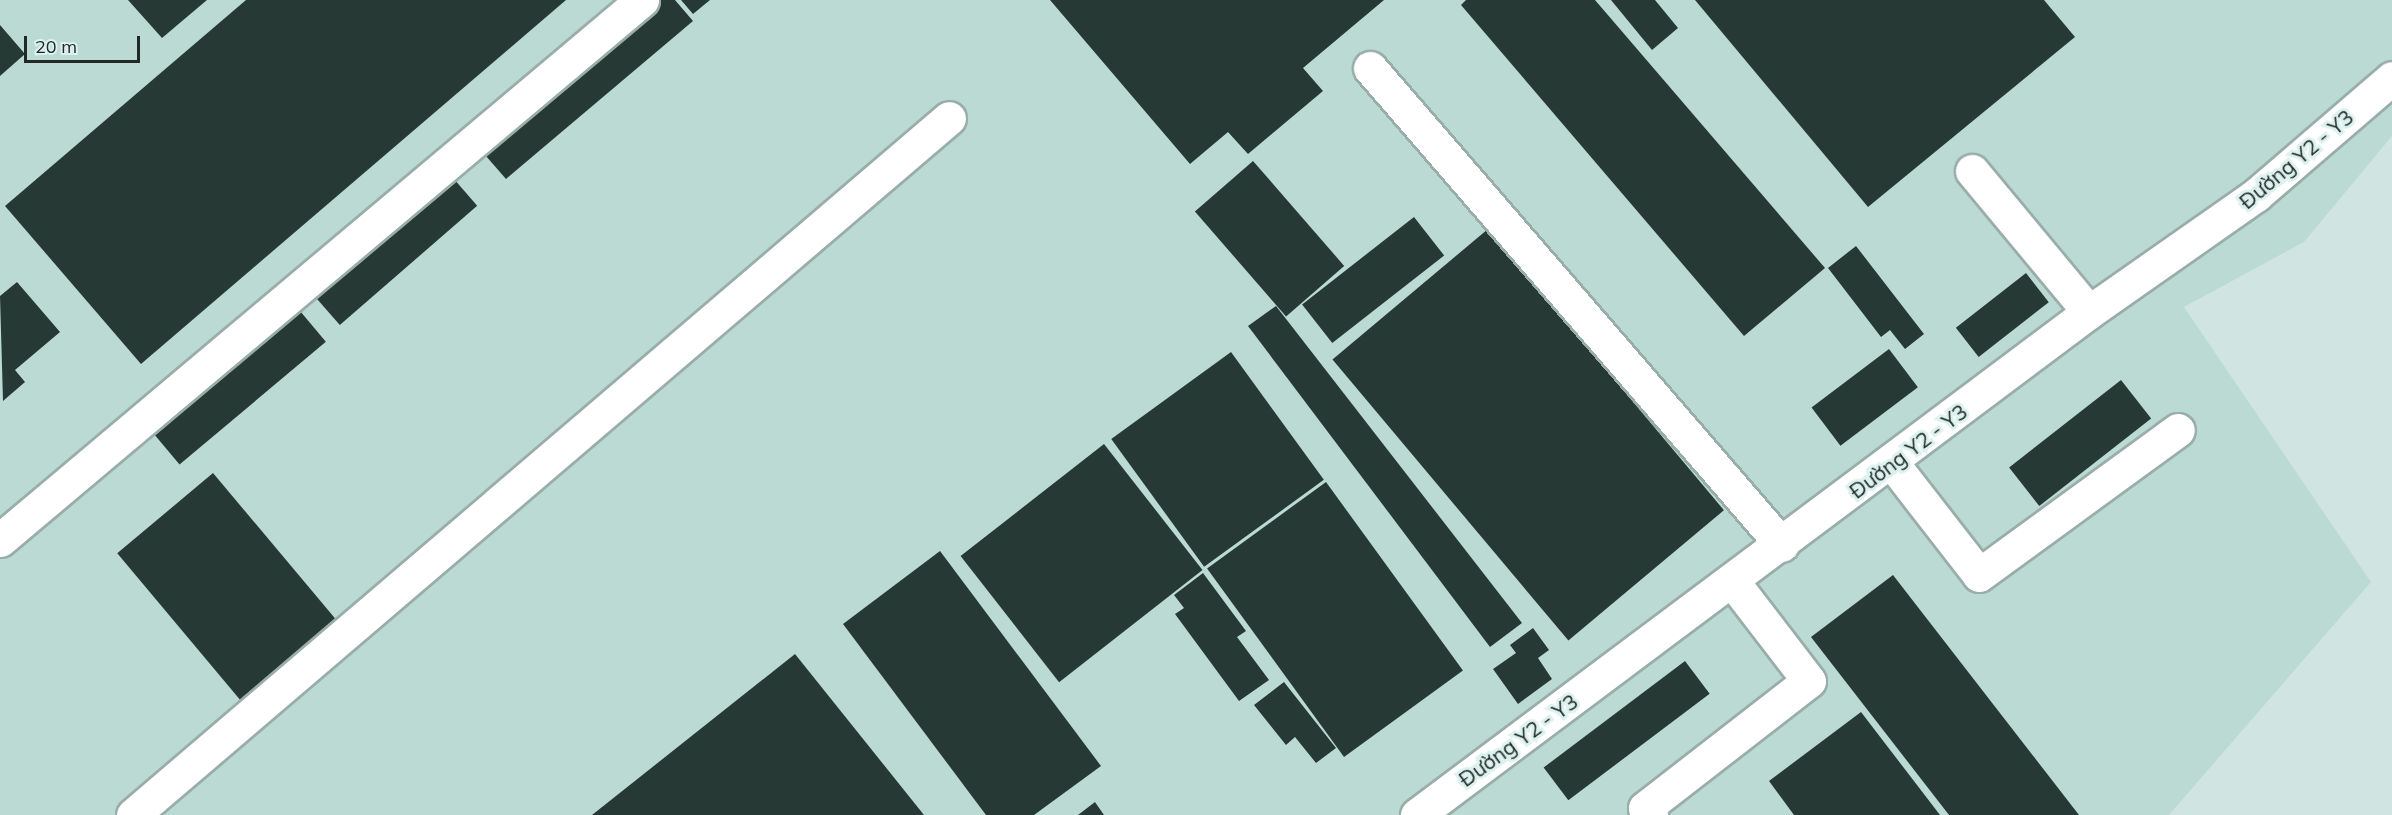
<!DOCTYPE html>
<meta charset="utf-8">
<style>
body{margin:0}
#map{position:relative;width:2392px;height:815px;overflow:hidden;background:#d0e5e1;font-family:Mulish,sans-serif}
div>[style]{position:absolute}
.built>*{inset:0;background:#bcdad4}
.building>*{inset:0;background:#273935;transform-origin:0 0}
.roads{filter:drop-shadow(2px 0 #99ada9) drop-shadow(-2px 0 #99ada9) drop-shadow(0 2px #99ada9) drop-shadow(0 -2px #99ada9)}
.minor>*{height:33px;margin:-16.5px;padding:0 16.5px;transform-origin:16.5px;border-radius:16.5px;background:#fff}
span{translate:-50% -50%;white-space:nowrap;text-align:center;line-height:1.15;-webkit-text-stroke:6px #ddf2ee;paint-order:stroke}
.street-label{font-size:21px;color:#212927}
.scale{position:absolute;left:24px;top:36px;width:116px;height:27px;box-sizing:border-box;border:3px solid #212927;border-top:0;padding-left:8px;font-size:18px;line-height:21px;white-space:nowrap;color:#212927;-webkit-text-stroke:4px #ddf2ee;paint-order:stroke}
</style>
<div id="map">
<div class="built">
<div style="clip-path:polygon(0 0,2392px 0,2392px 136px,2304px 242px,2184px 307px,2371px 582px,2169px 815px,0 815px)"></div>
</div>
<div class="building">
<div style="clip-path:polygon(128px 0,207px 0,162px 38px)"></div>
<div style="clip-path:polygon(246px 0,566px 0,141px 364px,5px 206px)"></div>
<div style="clip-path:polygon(654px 0,675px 0,693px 21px,506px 179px,479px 148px)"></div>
<div style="clip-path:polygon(681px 0,710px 0,693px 14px)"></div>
<div style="clip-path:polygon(1050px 0,1384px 0,1303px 68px,1323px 91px,1248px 154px,1228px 132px,1190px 164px)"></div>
<div style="clip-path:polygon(1466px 0,1595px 0,1825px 268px,1744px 336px,1461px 5px)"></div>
<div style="clip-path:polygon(1611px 0,1655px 0,1678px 28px,1652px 50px)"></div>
<div style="clip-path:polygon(1695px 0,2044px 0,2075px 37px,1868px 207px)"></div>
<div style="clip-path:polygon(0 25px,25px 54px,0 76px)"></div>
<div style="left:1253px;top:161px;width:139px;height:77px;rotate:49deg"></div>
<div style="left:447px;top:171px;width:46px;height:182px;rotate:49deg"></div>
<div style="left:1414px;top:217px;width:49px;height:142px;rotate:52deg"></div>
<div style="left:1488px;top:229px;width:367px;height:203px;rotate:50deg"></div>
<div style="clip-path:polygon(1856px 246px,1924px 334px,1905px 349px,1890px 330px,1881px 337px,1828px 268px)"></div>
<div style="left:2026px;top:273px;width:37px;height:89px;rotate:52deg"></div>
<div style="clip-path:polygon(17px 282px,60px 332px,15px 370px,25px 382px,3px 401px,0 296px)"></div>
<div style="left:295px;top:305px;width:48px;height:191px;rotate:50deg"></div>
<div style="clip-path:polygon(1276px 306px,1522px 623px,1490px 647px,1248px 326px)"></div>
<div style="left:1889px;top:349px;width:48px;height:97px;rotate:53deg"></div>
<div style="left:1231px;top:352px;width:158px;height:148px;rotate:54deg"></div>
<div style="left:2121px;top:380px;width:49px;height:142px;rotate:52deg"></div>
<div style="left:1104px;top:444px;width:160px;height:182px;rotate:52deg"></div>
<div style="left:213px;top:473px;width:191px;height:125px;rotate:50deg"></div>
<div style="left:1326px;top:482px;width:233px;height:147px;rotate:54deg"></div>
<div style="clip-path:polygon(940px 551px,1101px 766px,1034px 815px,986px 815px,843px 624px)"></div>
<div style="clip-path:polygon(1203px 573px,1246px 631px,1237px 637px,1269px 680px,1239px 701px,1175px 614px,1184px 608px,1174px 595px)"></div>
<div style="clip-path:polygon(1893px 575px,2079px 815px,1949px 815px,1811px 637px)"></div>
<div style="clip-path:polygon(1533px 628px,1549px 650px,1538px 658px,1552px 679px,1518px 704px,1493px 669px,1516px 653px,1510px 645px)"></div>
<div style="clip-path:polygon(795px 654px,924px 815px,592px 815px)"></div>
<div style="left:1685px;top:661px;width:41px;height:177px;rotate:53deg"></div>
<div style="clip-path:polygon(1284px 682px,1336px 748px,1316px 763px,1295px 737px,1286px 745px,1254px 705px)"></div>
<div style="clip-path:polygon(1861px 712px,1940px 815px,1794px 815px,1769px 781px)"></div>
<div style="clip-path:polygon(1095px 802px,1104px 815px,1078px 815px)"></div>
</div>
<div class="roads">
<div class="minor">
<div style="left:1370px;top:68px;width:630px;rotate:49.18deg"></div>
<div style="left:1972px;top:171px;width:183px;rotate:50.3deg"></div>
<div style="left:1893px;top:464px;width:140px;rotate:52.2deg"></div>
<div style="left:1979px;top:575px;width:246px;rotate:-36.1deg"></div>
<div style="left:0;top:540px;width:839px;rotate:-40.07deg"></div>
<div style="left:133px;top:815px;width:1073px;rotate:-40.5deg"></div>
<div style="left:1417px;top:815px;width:839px;rotate:-36.82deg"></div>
<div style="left:2089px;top:312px;width:204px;rotate:-35deg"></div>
<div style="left:2256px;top:195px;width:179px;rotate:-40.7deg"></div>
<div style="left:1651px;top:815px;width:9px;rotate:-131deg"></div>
<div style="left:1645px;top:808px;width:207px;rotate:-37.8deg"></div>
<div style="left:1809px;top:681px;width:125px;rotate:-127.5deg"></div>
</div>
</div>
<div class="street-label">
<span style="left:2296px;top:159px;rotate:-40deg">Đường Y2 - Y3</span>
<span style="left:1908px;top:451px;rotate:-37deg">Đường Y2 - Y3</span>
<span style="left:1518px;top:740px;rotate:-36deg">Đường Y2 - Y3</span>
</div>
<div class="scale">20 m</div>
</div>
